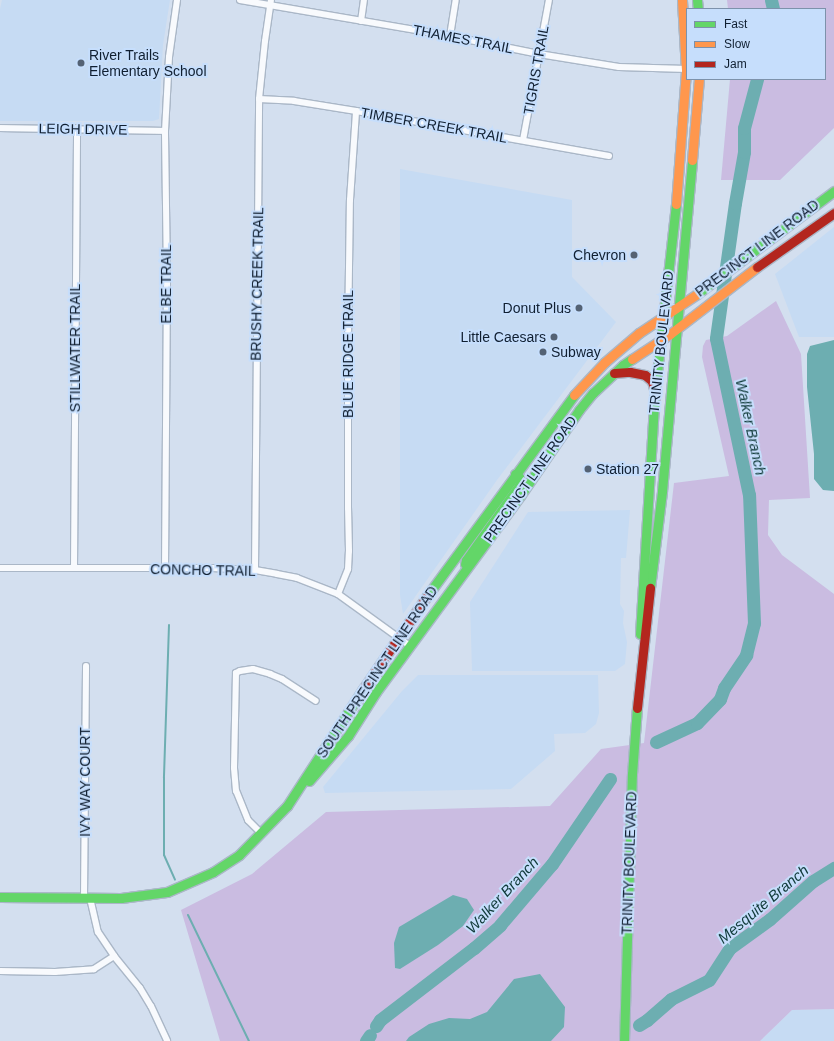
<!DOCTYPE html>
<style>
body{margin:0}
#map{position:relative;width:834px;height:1041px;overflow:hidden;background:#d3dfef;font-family:Helvetica,sans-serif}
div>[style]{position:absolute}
.built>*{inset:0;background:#c6dbf3}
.forest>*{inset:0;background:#cabce1}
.water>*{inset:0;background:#6daeb1}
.stream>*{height:2px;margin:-1px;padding:0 1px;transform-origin:1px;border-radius:1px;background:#6daeb1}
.river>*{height:13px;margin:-6.5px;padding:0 6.5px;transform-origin:6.5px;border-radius:6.5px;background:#6daeb1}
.roads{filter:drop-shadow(1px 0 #aab7c7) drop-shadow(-1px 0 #aab7c7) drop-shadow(0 1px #aab7c7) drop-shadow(0 -1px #aab7c7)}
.street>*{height:6px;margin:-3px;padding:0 3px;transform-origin:3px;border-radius:3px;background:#f8fafd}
.fast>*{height:9px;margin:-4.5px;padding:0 4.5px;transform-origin:4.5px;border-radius:4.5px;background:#63d668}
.slow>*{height:9px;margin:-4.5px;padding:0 4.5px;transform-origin:4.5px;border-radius:4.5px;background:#ff974d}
.jam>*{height:9px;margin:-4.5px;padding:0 4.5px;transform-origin:4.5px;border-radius:4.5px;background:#b3261e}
.dots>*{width:11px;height:11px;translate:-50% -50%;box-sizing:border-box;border:2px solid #c6defc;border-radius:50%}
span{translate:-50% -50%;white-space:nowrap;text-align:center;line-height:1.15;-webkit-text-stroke:4px #c6defc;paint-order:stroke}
.street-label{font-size:14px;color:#101f31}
.poi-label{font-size:14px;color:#101f31}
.left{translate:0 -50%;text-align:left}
.right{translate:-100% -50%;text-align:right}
.water-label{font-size:15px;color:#0f3938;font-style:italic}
.legend{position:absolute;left:686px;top:8px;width:140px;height:72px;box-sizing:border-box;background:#c6defc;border:1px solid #7d92ab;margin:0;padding:5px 7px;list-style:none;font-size:12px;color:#101f31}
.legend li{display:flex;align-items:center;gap:8px;height:20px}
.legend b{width:20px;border:1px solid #7d92ab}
</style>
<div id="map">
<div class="built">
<div style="clip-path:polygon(2px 0,170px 0,163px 45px,159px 119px,153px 121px,0 121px,0 9px)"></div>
<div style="clip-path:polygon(400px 169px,572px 200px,572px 277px,616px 322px,497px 480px,403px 614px,400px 595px)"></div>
<div style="clip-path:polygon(834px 227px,834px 337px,799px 337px,775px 274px)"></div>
<div style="clip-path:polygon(630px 510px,626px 558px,621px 558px,620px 604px,624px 611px,623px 623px,627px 642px,625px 664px,615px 671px,472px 671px,470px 602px,528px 512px)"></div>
<div style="clip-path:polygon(418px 675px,598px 675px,599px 713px,596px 724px,585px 733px,554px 734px,555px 751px,511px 789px,325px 793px,323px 787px,402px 691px)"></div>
<div style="clip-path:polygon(834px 1009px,834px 1041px,760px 1041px,792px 1010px)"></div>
</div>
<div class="forest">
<div style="clip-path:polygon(727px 0,834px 0,834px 128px,780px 180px,721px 180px,730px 79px,825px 79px,825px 9px,728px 9px)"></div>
<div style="clip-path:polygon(776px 301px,801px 354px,810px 498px,769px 500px,768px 535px,782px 555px,834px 594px,834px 1009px,792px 1010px,760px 1041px,220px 1041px,181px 910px,252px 874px,326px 812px,550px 806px,601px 749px,644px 743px,674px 483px,729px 476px,702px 357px,703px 346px,706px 340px,727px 336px)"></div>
</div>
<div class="water">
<div style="clip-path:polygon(834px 340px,834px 491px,823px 490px,814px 479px,814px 454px,807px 387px,807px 354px,810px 346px)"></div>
<div style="clip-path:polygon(453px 895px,467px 899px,474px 910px,463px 926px,438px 945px,400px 969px,395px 968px,394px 943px,399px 927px)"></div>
<div style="clip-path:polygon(540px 974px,565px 1007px,564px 1027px,551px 1041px,406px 1041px,409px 1037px,429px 1024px,449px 1018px,470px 1019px,487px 1012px,514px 979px)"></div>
</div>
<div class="stream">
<div style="left:169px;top:625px;width:153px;rotate:91.9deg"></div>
<div style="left:164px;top:778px;width:77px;rotate:90deg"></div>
<div style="left:164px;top:855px;width:27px;rotate:66deg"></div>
<div style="left:188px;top:915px;width:140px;rotate:64.2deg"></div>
</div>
<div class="river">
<div style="left:771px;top:0;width:9px;rotate:77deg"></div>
<div style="left:656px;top:742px;width:45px;rotate:-24.9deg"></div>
<div style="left:697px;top:723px;width:33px;rotate:-46deg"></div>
<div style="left:720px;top:699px;width:12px;rotate:-70deg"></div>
<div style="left:724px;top:688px;width:40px;rotate:-56deg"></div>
<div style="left:746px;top:655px;width:33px;rotate:-76deg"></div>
<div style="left:754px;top:623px;width:128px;rotate:-92.2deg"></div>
<div style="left:749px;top:495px;width:160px;rotate:-101.9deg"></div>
<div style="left:716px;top:338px;width:136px;rotate:-82deg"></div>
<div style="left:735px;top:203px;width:52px;rotate:-80deg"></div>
<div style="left:744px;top:152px;width:24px;rotate:-90deg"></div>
<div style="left:744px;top:128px;width:51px;rotate:-75.1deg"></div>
<div style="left:639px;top:1025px;width:9px;rotate:-32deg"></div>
<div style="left:647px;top:1020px;width:32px;rotate:-41deg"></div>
<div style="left:671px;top:999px;width:42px;rotate:-26.6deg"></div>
<div style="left:709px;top:980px;width:38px;rotate:-57deg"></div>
<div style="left:730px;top:948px;width:49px;rotate:-35.9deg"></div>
<div style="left:770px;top:919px;width:57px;rotate:-41.5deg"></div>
<div style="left:813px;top:881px;width:25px;rotate:-32deg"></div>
<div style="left:376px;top:1026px;width:7px;rotate:-56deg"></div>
<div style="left:380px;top:1020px;width:118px;rotate:-37.5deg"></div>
<div style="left:474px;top:948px;width:35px;rotate:-41deg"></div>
<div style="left:500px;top:925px;width:80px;rotate:-49.6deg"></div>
<div style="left:552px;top:864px;width:103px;rotate:-55.7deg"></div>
<div style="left:366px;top:1041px;width:7px;rotate:-56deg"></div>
</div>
<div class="roads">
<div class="street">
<div style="left:240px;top:0;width:213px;rotate:9.7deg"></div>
<div style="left:450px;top:36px;width:91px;rotate:11.4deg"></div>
<div style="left:539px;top:54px;width:81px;rotate:9.2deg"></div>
<div style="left:619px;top:67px;width:68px;rotate:1.7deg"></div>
<div style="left:361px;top:21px;width:21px;rotate:-82deg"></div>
<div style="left:450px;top:36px;width:36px;rotate:-81deg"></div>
<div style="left:259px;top:99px;width:35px;rotate:3deg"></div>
<div style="left:294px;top:101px;width:63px;rotate:9.2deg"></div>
<div style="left:356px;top:111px;width:257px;rotate:10.1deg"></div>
<div style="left:0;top:128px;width:165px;rotate:1deg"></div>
<div style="left:523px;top:140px;width:142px;rotate:-79.5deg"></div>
<div style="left:0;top:568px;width:212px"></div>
<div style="left:212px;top:568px;width:43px;rotate:2.7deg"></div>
<div style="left:255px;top:570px;width:22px;rotate:10deg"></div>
<div style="left:277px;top:574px;width:20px;rotate:11deg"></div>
<div style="left:297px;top:578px;width:44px;rotate:21.3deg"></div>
<div style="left:338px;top:594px;width:89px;rotate:35.8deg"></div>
<div style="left:74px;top:568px;width:440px;rotate:-89.6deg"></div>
<div style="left:165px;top:569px;width:292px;rotate:-89.6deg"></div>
<div style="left:167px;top:277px;width:146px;rotate:-90.8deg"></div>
<div style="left:165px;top:131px;width:74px;rotate:-86.9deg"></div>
<div style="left:169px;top:57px;width:58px;rotate:-82deg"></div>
<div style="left:255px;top:570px;width:471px;rotate:-89.5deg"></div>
<div style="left:259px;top:99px;width:58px;rotate:-84.1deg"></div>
<div style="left:265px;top:41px;width:41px;rotate:-81.7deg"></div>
<div style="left:338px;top:594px;width:27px;rotate:-68deg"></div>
<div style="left:348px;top:569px;width:18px;rotate:-87deg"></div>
<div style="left:349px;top:551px;width:43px;rotate:-91.3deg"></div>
<div style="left:348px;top:508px;width:169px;rotate:-90deg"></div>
<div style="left:348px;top:339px;width:139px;rotate:-89.2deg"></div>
<div style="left:350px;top:200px;width:89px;rotate:-86.1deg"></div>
<div style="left:261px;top:833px;width:18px;rotate:-135deg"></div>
<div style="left:248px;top:820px;width:31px;rotate:-112deg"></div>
<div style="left:236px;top:791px;width:23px;rotate:-95deg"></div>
<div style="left:234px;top:768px;width:95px;rotate:-88.8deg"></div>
<div style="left:236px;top:673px;width:4px;rotate:-27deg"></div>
<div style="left:240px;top:671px;width:13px;rotate:-9deg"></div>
<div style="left:253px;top:669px;width:18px;rotate:16deg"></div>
<div style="left:270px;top:674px;width:13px;rotate:23deg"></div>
<div style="left:282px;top:679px;width:40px;rotate:32.9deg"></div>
<div style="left:84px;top:898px;width:232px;rotate:-89.5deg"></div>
<div style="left:90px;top:898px;width:35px;rotate:77deg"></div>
<div style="left:98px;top:932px;width:29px;rotate:56deg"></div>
<div style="left:114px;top:956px;width:41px;rotate:50.9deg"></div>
<div style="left:140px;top:988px;width:21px;rotate:59deg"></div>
<div style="left:151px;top:1006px;width:38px;rotate:65deg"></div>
<div style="left:0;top:971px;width:55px;rotate:1deg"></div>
<div style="left:55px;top:972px;width:39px;rotate:-4deg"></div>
<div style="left:94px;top:969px;width:24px;rotate:-33deg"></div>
</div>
<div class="fast">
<div style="left:697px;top:0;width:9px;rotate:84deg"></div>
<div style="left:697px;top:294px;width:171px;rotate:-36.9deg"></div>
<div style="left:465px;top:564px;width:4px;rotate:-76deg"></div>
<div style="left:466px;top:560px;width:93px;rotate:-54.6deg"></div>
<div style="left:520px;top:484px;width:7px;rotate:-98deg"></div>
<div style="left:519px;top:477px;width:5px;rotate:-143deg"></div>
<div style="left:650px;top:588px;width:98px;rotate:-82.9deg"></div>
<div style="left:662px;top:491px;width:332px;rotate:-84.8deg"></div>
<div style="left:427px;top:596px;width:249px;rotate:-53.8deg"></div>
<div style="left:640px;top:634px;width:243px;rotate:-86.5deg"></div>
<div style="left:655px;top:391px;width:188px;rotate:-83.6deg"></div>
<div style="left:309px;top:781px;width:60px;rotate:-49.1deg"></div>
<div style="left:348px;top:736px;width:52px;rotate:-57.5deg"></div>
<div style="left:376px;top:692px;width:243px;rotate:-53.7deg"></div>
<div style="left:520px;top:496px;width:104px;rotate:-55.5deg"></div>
<div style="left:579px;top:410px;width:22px;rotate:-51deg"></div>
<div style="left:593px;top:393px;width:41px;rotate:-43deg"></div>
<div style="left:623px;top:365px;width:11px;rotate:-34deg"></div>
<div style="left:0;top:897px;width:121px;rotate:0.5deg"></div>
<div style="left:121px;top:898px;width:46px;rotate:-7.4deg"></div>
<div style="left:167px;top:892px;width:50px;rotate:-23.5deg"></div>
<div style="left:213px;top:872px;width:31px;rotate:-33deg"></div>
<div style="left:239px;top:855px;width:69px;rotate:-45.6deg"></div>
<div style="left:287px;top:806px;width:140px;rotate:-57deg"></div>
<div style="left:624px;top:1041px;width:267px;rotate:-88.3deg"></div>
<div style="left:632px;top:774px;width:66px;rotate:-85.7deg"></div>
</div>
<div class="slow">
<div style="left:692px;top:160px;width:81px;rotate:-85.1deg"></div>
<div style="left:676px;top:204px;width:134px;rotate:-85.7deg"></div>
<div style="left:686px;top:70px;width:70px;rotate:-93.3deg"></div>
<div style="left:632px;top:359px;width:45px;rotate:-33.3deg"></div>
<div style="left:670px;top:334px;width:110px;rotate:-37.6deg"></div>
<div style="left:574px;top:395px;width:45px;rotate:-46.8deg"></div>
<div style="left:605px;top:362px;width:45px;rotate:-40.5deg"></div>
<div style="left:639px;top:333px;width:70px;rotate:-33.9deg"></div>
</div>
<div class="jam">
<div style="left:757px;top:267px;width:94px;rotate:-35deg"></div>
<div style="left:614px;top:373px;width:16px;rotate:-4deg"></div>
<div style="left:630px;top:372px;width:15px;rotate:11deg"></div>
<div style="left:645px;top:375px;width:9px;rotate:41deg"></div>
<div style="left:652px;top:381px;width:8px;rotate:76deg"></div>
<div style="left:363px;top:689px;width:113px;rotate:-55.5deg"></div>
<div style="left:637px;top:708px;width:121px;rotate:-83.8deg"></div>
</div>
</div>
<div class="dots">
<div style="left:81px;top:63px;background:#546274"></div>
<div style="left:634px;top:255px;background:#546274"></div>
<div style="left:579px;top:308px;background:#546274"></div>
<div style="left:554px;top:337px;background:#546274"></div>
<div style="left:543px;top:352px;background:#546274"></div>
<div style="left:588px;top:469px;background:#546274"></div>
</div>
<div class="street-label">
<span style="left:463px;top:39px;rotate:11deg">THAMES TRAIL</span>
<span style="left:536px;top:70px;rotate:-80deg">TIGRIS TRAIL</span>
<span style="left:434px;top:125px;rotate:10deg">TIMBER CREEK TRAIL</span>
<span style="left:83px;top:129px;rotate:1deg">LEIGH DRIVE</span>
<span style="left:757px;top:248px;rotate:-37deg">PRECINCT LINE ROAD</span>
<span style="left:166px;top:284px;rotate:-90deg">ELBE TRAIL</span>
<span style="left:257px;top:284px;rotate:-89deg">BRUSHY CREEK TRAIL</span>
<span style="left:661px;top:342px;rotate:-84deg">TRINITY BOULEVARD</span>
<span style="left:75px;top:348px;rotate:-90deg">STILLWATER TRAIL</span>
<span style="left:348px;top:354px;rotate:-90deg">BLUE RIDGE TRAIL</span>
<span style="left:530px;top:479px;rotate:-55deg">PRECINCT LINE ROAD</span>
<span style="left:203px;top:570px;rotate:1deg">CONCHO TRAIL</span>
<span style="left:377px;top:672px;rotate:-56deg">SOUTH PRECINCT LINE ROAD</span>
<span style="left:85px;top:782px;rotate:-90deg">IVY WAY COURT</span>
<span style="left:629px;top:863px;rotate:-88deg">TRINITY BOULEVARD</span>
</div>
<div class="poi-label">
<span class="left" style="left:89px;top:63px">River Trails<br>Elementary School</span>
<span class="right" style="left:626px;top:255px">Chevron</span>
<span class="right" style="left:571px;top:308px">Donut Plus</span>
<span class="right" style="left:546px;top:337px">Little Caesars</span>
<span class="left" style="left:551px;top:352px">Subway</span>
<span class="left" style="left:596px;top:469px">Station 27</span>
</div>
<div class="water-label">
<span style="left:751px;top:427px;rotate:78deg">Walker Branch</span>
<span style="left:502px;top:895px;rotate:-47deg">Walker Branch</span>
<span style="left:763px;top:904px;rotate:-40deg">Mesquite Branch</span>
</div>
<ul class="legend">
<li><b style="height:5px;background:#63d668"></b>Fast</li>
<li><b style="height:5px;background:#ff974d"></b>Slow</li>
<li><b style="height:5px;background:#b3261e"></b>Jam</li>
</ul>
</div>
